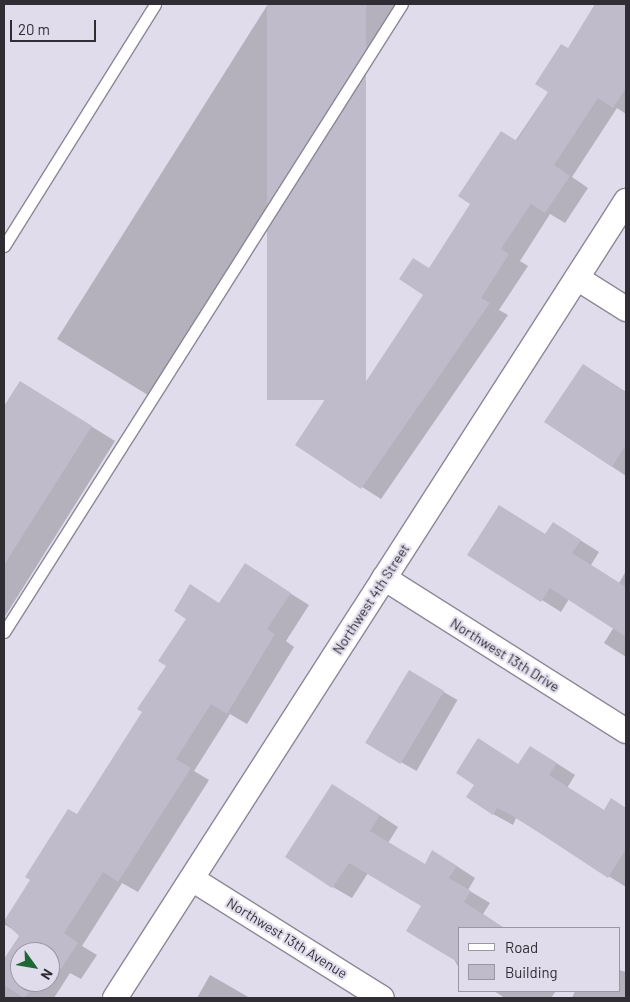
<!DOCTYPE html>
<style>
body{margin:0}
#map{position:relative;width:630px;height:1002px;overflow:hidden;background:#e1dceb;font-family:Barlow,sans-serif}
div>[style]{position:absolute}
.shadow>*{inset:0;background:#0003;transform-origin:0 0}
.building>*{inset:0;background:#bfbbca;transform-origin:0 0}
.roads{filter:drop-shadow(1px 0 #8c8896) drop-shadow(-1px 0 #8c8896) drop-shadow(0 1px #8c8896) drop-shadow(0 -1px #8c8896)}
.service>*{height:11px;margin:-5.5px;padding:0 5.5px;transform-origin:5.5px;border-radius:5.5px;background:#fff}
.minor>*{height:24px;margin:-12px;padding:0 12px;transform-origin:12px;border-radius:12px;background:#fff}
span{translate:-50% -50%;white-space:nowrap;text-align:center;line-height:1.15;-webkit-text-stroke:4.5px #e1dceb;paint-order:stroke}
.street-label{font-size:14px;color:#302e34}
.frame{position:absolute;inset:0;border:5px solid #302e34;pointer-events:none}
.legend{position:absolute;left:458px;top:927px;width:162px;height:65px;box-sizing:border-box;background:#e1dceb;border:1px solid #9a96a2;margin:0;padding:6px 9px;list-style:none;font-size:15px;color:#302e34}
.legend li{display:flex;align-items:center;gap:10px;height:25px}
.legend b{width:25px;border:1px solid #9a96a2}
.north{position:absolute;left:10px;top:942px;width:50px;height:50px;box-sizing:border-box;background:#e1dceb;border:1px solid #9a96a2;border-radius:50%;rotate:122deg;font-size:14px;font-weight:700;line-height:20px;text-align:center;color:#302e34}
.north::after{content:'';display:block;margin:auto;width:18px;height:22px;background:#1f6835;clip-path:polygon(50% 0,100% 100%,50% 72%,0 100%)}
.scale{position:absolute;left:10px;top:20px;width:86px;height:22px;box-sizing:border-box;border:2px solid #302e34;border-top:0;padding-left:6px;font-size:15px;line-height:18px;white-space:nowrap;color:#302e34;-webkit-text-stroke:4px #e1dceb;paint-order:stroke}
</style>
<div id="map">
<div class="shadow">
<div style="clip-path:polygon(268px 4px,398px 4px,151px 397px,57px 339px)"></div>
<div style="clip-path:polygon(597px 4px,626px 4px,626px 114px,617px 108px,572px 177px,588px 188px,565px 223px,550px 214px,520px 261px,528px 266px,499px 310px,508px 315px,381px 499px,296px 445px,337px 383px,358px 395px,425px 294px,429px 269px,549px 91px)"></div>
<div style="clip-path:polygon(584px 365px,626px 392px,626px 476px,546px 422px)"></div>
<div style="clip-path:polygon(20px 382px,115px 441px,4px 618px,4px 407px)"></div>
<div style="clip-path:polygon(500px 506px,546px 535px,572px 535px,599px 552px,591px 565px,619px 583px,626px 571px,626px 657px,604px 643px,614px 627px,569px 599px,561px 612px,469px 554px)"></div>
<div style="clip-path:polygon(evenodd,245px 565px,309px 605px,286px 641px,294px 647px,247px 724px,230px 714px,194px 771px,209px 780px,138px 892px,122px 883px,82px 946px,97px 955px,81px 979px,70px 973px,54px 998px,4px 998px,4px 962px,21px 935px,4px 924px,245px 565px,20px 952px,50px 952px,50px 982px,20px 982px,20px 952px)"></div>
<div style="left:409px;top:672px;width:56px;height:82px;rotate:30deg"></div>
<div style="clip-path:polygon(550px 759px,575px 775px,567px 788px,604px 811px,612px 800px,626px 808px,626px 887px,516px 818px,513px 825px,493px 814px,519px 765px)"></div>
<div style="clip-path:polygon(352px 797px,398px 827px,388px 843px,425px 865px,452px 863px,475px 878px,468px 890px,490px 903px,483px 914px,504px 928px,459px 928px,459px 968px,423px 906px,368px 873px,352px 898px,333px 887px)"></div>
<div style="clip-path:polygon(619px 970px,626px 972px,626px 998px,572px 998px,575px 991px,619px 991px)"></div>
<div style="clip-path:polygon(210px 975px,250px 998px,197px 998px)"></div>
<div style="clip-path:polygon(494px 991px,556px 991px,551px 998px,505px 998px)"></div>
</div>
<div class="building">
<div style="left:267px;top:4px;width:99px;height:396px"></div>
<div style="clip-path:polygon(595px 4px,626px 4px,626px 88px,613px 108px,598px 98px,554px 165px,570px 176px,545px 213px,531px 204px,501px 249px,509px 254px,481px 298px,490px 303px,361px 489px,295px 445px,337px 381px,357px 395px,423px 295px,399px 279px,413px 258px,429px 268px,470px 204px,458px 196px,501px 131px,517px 141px,548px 92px,535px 84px,561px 44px,568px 48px)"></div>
<div style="clip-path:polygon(583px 364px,626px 393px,626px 445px,612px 467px,544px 422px)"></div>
<div style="clip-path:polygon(20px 381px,92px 426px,4px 565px,4px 406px)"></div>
<div style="clip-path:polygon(499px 505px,545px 534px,553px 522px,581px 540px,572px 553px,626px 587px,626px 637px,550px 588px,541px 602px,467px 555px)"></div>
<div style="clip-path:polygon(245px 563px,291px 593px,267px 629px,275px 634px,227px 714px,211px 704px,176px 759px,191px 768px,118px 882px,103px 872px,64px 933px,78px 943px,61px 969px,50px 964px,50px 952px,20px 952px,20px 982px,39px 982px,24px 998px,4px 985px,4px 959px,19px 936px,4px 921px,30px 880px,25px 877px,68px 809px,77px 814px,142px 712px,137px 709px,166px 666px,158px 661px,186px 619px,174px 611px,190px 584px,219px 603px)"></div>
<div style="left:409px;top:670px;width:41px;height:85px;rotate:31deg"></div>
<div style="clip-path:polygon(478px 738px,518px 764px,530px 746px,557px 763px,549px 775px,604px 810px,611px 798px,626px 808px,626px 849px,608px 878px,520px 820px,497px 808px,493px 815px,466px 797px,474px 785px,456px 773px)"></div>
<div style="clip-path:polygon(332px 784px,380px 815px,370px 831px,425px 864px,432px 850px,457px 866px,449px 878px,471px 891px,464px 902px,504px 928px,459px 928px,459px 963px,406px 931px,421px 906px,349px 863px,332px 888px,285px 857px)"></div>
</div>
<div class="roads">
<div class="service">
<div style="left:4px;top:246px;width:285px;rotate:-58deg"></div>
<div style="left:4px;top:632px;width:743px;rotate:-57.64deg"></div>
</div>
<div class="minor">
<div style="left:577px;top:278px;width:58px;rotate:32.3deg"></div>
<div style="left:384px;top:578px;width:286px;rotate:32.3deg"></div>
<div style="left:192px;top:879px;width:224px;rotate:32.1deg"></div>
<div style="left:115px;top:998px;width:947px;rotate:-57.33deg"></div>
</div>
</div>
<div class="street-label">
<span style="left:371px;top:599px;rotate:-57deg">Northwest 4th Street</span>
<span style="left:505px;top:655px;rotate:32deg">Northwest 13th Drive</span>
<span style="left:287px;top:938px;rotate:32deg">Northwest 13th Avenue</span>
</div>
<div class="frame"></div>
<ul class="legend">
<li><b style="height:6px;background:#fff"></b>Road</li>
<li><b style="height:14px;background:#bfbbca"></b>Building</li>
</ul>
<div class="north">N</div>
<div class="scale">20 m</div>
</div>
